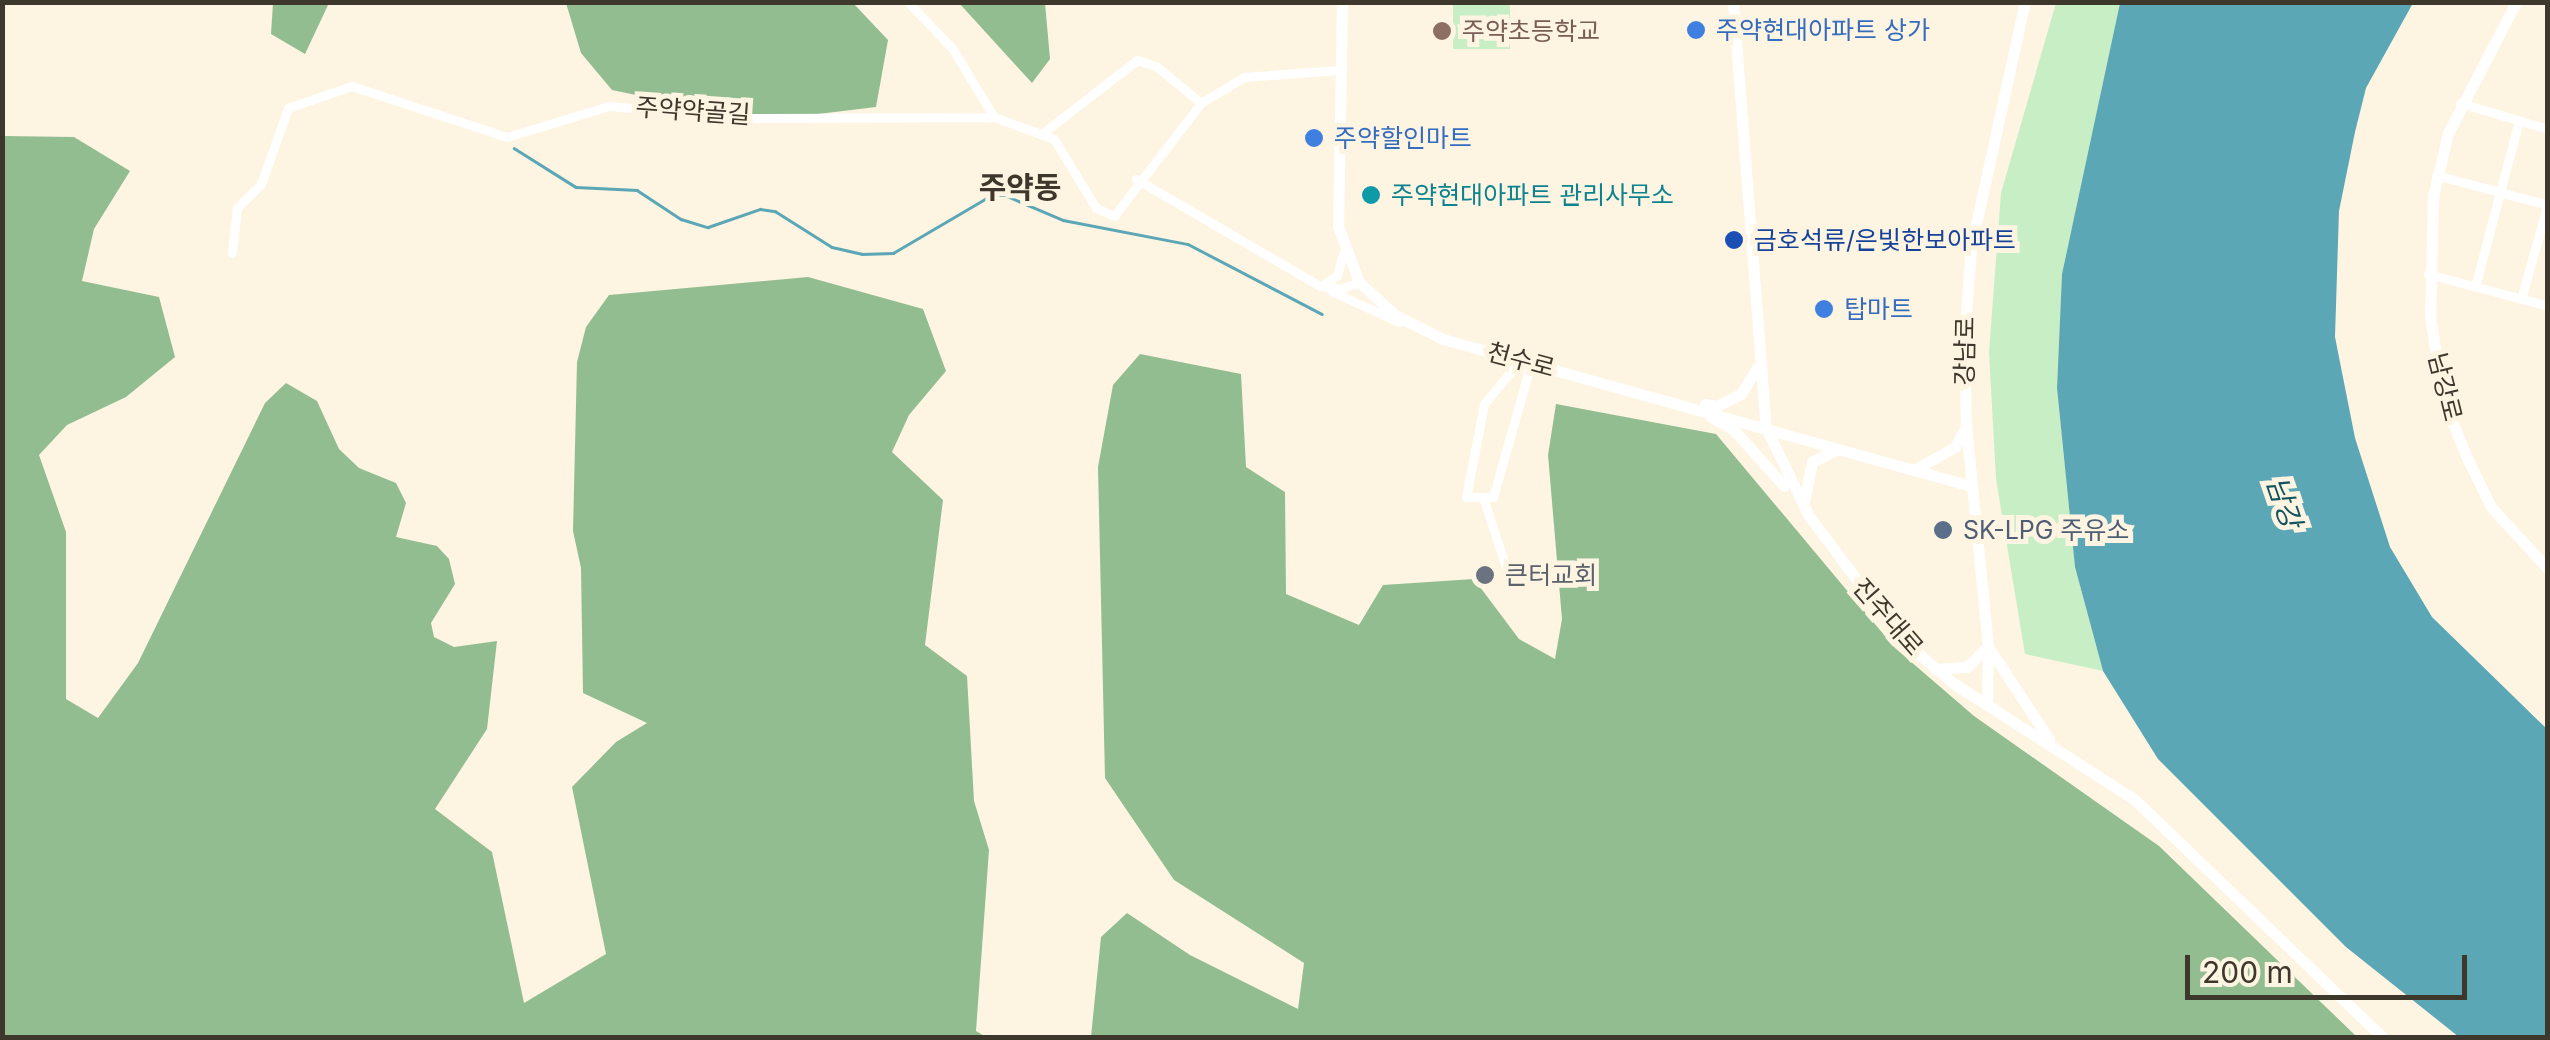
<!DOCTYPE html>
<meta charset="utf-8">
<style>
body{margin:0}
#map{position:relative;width:2550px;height:1040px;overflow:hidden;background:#fef4e2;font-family:Inter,"Noto Sans KR",sans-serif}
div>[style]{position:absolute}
.green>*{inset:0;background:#c7eec5;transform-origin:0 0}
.forest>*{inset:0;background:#92bd90}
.water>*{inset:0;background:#5ba7b6}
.stream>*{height:2.5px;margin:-1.25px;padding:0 1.25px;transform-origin:1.25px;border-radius:1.25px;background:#5ba7b6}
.minor>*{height:9px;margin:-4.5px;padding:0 4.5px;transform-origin:4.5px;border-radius:4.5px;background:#fff}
.tertiary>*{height:11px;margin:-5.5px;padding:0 5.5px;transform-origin:5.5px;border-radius:5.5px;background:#fff}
.dots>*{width:28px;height:28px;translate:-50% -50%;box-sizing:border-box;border:5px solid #fef4e2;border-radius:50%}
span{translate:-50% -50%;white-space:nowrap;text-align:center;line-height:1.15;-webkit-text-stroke:10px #fef4e2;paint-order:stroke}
.shop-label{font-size:25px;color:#366cbe}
.left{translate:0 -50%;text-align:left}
.education-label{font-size:25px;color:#785e54}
.street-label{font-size:25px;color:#3e372b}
.culture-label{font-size:25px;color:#0d838f}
.transit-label{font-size:25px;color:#164399}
.service-label{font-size:25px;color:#4e5e75}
.worship-label{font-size:25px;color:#5b616d}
.water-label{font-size:28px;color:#11545f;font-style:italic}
.quarter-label{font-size:30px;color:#3e372b;font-weight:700}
.frame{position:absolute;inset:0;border:5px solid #3e372b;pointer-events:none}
.scale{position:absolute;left:2185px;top:955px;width:282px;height:45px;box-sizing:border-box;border:5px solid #3e372b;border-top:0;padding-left:12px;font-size:30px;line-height:35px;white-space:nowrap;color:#3e372b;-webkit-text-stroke:8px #fef4e2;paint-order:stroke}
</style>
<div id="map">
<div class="green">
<div style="left:1453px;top:3px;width:57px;height:46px"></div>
<div style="clip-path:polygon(2056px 3px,2120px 3px,2062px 274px,2057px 388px,2075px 567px,2103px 671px,2025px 654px,1996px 479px,1989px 352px,2001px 193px)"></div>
</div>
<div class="forest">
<div style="clip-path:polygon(273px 3px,329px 3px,305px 54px,271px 34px)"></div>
<div style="clip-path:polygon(566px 3px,853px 3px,888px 40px,876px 107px,760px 121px,612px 90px,581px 53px)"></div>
<div style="clip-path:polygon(959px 3px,1045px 3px,1050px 59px,1032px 83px)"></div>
<div style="clip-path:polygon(3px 136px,74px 137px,130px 171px,94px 229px,82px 281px,159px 297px,175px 357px,126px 397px,67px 425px,39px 455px,66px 532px,66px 699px,98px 718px,138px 663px,265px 403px,286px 383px,317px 401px,339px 449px,359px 468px,396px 483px,406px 503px,396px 537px,437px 546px,449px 559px,455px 584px,431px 623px,434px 637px,454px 647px,497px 641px,487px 729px,435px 809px,492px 852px,524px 1003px,606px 954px,572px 787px,616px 742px,647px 723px,583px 693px,581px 568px,573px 531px,577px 362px,586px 327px,609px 295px,808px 277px,923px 309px,946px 371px,909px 415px,892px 452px,943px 500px,925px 645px,967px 676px,974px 801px,989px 850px,976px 1031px,986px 1037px,3px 1037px)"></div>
<div style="clip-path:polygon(1140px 354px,1241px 374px,1246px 467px,1285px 492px,1286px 594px,1359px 625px,1383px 585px,1474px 579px,1519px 639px,1555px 659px,1562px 619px,1548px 455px,1556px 404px,1716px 434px,1895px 648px,1974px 716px,2159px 846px,2357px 1037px,1091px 1037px,1101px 937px,1127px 913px,1190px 955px,1298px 1009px,1304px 963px,1174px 880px,1105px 778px,1098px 467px,1113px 385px)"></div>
</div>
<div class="water">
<div style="clip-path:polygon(2120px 3px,2413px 3px,2366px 88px,2355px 132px,2339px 211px,2335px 337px,2355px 438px,2390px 547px,2432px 617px,2547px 729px,2547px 1037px,2459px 1037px,2346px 947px,2158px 759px,2103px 671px,2075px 567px,2057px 388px,2062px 274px)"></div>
</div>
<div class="stream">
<div style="left:514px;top:148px;width:73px;rotate:32.2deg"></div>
<div style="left:576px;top:187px;width:61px;rotate:2.8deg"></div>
<div style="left:637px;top:190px;width:53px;rotate:33.4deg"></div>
<div style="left:681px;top:219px;width:28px;rotate:17deg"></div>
<div style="left:708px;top:227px;width:55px;rotate:-19.1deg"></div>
<div style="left:760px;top:209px;width:15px;rotate:8deg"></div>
<div style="left:775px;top:211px;width:67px;rotate:32.3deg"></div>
<div style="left:832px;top:247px;width:31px;rotate:13deg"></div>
<div style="left:862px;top:254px;width:31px;rotate:-2deg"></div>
<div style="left:893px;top:253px;width:113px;rotate:-30.4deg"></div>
<div style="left:990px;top:196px;width:17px"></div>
<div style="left:1007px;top:196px;width:61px;rotate:23.2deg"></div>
<div style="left:1063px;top:220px;width:127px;rotate:10.9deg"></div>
<div style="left:1188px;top:244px;width:151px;rotate:27.6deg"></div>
</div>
<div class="minor">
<div style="left:908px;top:2px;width:64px;rotate:46.3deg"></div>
<div style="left:952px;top:48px;width:81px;rotate:58.7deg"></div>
<div style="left:2460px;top:103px;width:92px;rotate:16.5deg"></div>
<div style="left:1044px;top:132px;width:118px;rotate:-37.7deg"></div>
<div style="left:1137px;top:60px;width:20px;rotate:18deg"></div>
<div style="left:1156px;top:66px;width:58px;rotate:39.4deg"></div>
<div style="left:2436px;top:175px;width:116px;rotate:15deg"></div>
<div style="left:1136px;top:179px;width:213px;rotate:30.2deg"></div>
<div style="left:1320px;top:286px;width:21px;rotate:8deg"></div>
<div style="left:1341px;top:289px;width:19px;rotate:-21deg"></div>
<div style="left:232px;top:253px;width:45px;rotate:-83.7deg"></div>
<div style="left:237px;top:208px;width:34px;rotate:-45deg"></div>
<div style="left:261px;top:184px;width:81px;rotate:-70.4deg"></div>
<div style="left:288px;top:108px;width:68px;rotate:-19deg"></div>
<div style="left:352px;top:86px;width:163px;rotate:18.2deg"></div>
<div style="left:507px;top:137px;width:107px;rotate:-16.9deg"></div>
<div style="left:609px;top:106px;width:136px;rotate:5.1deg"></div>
<div style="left:744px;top:118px;width:250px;rotate:-0.2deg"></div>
<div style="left:994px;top:117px;width:64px;rotate:20.1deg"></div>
<div style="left:1054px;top:139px;width:81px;rotate:58.7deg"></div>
<div style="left:1096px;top:208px;width:20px;rotate:24deg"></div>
<div style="left:1114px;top:216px;width:143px;rotate:-52.4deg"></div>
<div style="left:1201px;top:103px;width:50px;rotate:-31.2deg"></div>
<div style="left:1244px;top:77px;width:96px;rotate:-4.2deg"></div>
<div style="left:2428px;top:274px;width:124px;rotate:14.9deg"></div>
<div style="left:1322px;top:286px;width:19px;rotate:-36deg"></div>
<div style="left:1337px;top:275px;width:25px;rotate:-74deg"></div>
<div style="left:2475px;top:287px;width:172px;rotate:-75.2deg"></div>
<div style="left:1331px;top:291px;width:75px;rotate:24.5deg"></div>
<div style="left:2521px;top:299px;width:100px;rotate:-74.3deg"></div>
<div style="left:1531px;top:363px;width:139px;rotate:105.8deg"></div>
<div style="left:1493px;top:497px;width:27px;rotate:180deg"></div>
<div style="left:1466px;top:497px;width:95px;rotate:-79deg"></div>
<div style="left:1484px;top:404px;width:45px;rotate:-50.4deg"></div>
<div style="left:1513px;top:369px;width:19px;rotate:-18deg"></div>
<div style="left:1484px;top:500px;width:78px;rotate:72deg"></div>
</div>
<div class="tertiary">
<div style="left:1342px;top:2px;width:224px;rotate:91deg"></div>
<div style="left:1338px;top:226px;width:60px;rotate:69.4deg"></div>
<div style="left:1359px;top:282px;width:49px;rotate:42.5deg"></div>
<div style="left:1395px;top:315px;width:54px;rotate:26.6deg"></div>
<div style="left:1443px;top:339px;width:548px;rotate:15.56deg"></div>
<div style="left:1733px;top:2px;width:427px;rotate:85.6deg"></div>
<div style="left:1766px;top:428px;width:98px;rotate:64deg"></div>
<div style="left:1809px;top:516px;width:154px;rotate:53.2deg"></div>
<div style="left:1901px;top:639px;width:68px;rotate:40.2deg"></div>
<div style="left:1953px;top:683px;width:215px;rotate:32.7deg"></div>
<div style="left:2134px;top:799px;width:345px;rotate:43.8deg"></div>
<div style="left:2516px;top:2px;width:148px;rotate:117.4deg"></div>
<div style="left:2448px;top:133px;width:66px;rotate:103.2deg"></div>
<div style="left:2433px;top:197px;width:119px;rotate:91.4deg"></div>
<div style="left:2430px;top:316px;width:84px;rotate:81.1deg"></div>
<div style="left:2443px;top:399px;width:66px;rotate:67.7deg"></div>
<div style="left:2468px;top:460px;width:52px;rotate:63.9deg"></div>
<div style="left:2491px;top:507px;width:84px;rotate:47.4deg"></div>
<div style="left:1705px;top:404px;width:12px;rotate:9deg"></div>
<div style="left:1717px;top:406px;width:27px;rotate:-27deg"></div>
<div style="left:1741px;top:394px;width:31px;rotate:-59deg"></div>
<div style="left:1711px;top:417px;width:26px;rotate:29deg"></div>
<div style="left:1734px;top:430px;width:75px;rotate:48.2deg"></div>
<div style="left:1914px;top:470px;width:47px;rotate:-29.3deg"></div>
<div style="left:1955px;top:447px;width:24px;rotate:-62deg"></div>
<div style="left:1804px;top:502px;width:41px;rotate:-78.7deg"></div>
<div style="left:1812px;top:462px;width:28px;rotate:-27deg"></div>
<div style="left:1991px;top:651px;width:105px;rotate:56.6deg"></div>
<div style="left:1935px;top:669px;width:32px;rotate:-4deg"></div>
<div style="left:1967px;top:667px;width:30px;rotate:-45deg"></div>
<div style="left:1987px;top:704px;width:58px;rotate:-89deg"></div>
<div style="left:1988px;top:646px;width:221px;rotate:-95.7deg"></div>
<div style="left:1966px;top:426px;width:87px;rotate:-91.3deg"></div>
<div style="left:1964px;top:339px;width:92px;rotate:-85.6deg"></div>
<div style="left:1971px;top:247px;width:251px;rotate:-77.6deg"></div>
</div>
<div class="dots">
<div style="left:1696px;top:30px;background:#3f7fe0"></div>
<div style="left:1442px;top:31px;background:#8d6e63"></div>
<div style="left:1314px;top:138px;background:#3f7fe0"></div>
<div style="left:1371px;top:195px;background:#0f9aa8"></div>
<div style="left:1734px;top:240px;background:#1a4fb4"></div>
<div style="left:1824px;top:309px;background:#3f7fe0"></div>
<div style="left:1943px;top:530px;background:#5c6f8a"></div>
<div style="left:1485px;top:575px;background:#6b7280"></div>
</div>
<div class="shop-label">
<span class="left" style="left:1716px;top:30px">주약현대아파트 상가</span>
<span class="left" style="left:1334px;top:138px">주약할인마트</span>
<span class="left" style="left:1844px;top:309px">탑마트</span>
</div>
<div class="education-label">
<span class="left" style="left:1462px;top:31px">주약초등학교</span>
</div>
<div class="street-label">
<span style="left:693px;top:111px;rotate:4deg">주약약골길</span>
<span style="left:1965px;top:351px;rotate:-89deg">강남로</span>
<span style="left:1521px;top:360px;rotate:15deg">천수로</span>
<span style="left:2445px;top:387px;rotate:76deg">남강로</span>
<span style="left:1888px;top:617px;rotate:49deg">진주대로</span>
</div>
<div class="culture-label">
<span class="left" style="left:1391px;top:195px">주약현대아파트 관리사무소</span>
</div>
<div class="transit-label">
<span class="left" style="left:1754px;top:240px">금호석류/은빛한보아파트</span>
</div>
<div class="service-label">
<span class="left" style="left:1963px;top:530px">SK-LPG 주유소</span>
</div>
<div class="worship-label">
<span class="left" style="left:1505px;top:575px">큰터교회</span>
</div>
<div class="water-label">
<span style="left:2284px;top:502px;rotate:71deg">남강</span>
</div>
<div class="quarter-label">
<span style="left:1020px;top:187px">주약동</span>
</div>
<div class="frame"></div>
<div class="scale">200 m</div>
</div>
